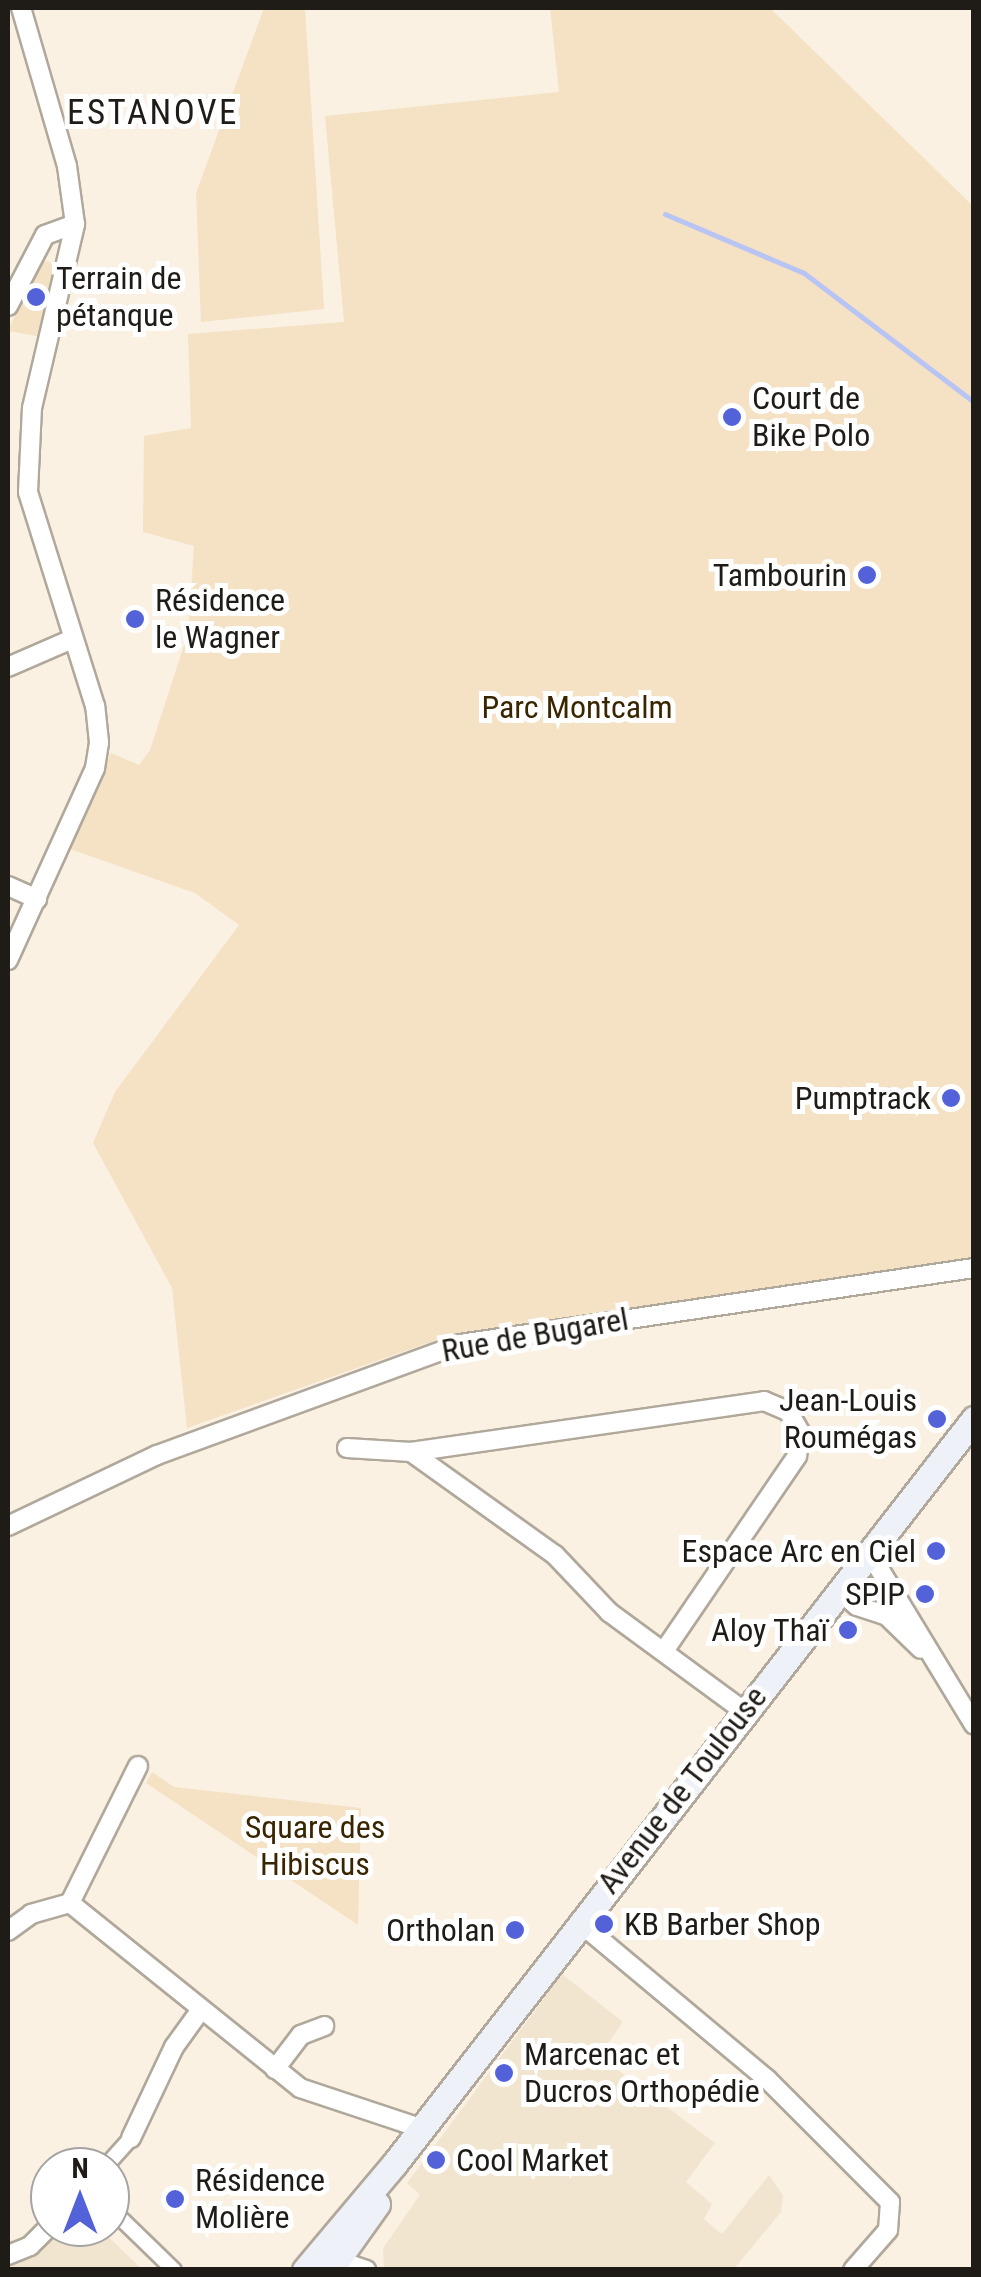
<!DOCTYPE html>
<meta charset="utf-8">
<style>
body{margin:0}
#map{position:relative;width:981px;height:2277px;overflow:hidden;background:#faf1e3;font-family:"Roboto Condensed",sans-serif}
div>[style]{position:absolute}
.built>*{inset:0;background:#f2e5d0}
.green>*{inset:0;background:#f5e1c4}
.stream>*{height:5px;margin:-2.5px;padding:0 2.5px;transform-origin:2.5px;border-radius:2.5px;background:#b8c4f4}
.roads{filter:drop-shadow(2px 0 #b0a89b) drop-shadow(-2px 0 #b0a89b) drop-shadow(0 2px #b0a89b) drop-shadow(0 -2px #b0a89b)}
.pedestrian>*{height:14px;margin:-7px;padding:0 7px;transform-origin:7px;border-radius:7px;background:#fff}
.minor>*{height:18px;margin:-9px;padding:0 9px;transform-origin:9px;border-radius:9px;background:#fff}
.secondary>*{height:25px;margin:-12.5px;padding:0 12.5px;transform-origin:12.5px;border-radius:12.5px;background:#eff1f8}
.dots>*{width:28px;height:28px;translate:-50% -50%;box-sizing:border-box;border:5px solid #fff;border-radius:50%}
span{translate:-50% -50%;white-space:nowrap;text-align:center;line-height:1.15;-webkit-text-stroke:10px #fff;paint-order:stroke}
.poi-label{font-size:32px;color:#1f1c17}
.left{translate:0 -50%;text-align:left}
.right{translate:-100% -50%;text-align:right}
.park-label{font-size:32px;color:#392500}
.street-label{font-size:32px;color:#1f1c17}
.neighbourhood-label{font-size:35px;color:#1f1c17;letter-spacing:2.5px}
.frame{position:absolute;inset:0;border:10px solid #1f1c17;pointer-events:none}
.north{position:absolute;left:30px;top:2147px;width:100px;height:100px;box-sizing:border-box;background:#fff;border:2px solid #a5a4a2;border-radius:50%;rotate:0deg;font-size:28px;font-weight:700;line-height:40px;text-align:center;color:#1f1c17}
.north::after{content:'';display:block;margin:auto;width:35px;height:45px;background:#5462d9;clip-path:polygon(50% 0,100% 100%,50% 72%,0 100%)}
</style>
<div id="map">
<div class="built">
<div style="clip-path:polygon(562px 1974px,623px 2022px,599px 2056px,715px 2143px,686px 2182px,712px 2204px,704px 2219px,722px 2234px,769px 2175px,783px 2195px,781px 2212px,734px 2269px,384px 2269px,383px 2248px,420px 2195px,407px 2183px)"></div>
<div style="clip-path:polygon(60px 2227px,98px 2227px,142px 2269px,8px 2269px,8px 2240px,45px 2243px)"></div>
</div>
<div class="green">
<div style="clip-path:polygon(264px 8px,305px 8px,324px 309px,201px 322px,196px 193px)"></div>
<div style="clip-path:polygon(550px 8px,770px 8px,973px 206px,973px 1258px,456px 1333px,187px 1428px,172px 1288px,93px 1143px,115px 1092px,239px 925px,195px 893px,70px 849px,111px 753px,139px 765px,150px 750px,188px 633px,194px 546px,143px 532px,144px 436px,191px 428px,188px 334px,344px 322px,325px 116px,559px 92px)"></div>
<div style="clip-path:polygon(48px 261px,57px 269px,37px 336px,8px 331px,38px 263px)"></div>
<div style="clip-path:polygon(152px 1772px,174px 1787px,361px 1808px,358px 1925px,146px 1783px)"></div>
</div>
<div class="stream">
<div style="left:665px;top:214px;width:151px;rotate:23deg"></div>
<div style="left:804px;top:273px;width:213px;rotate:37.2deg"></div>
</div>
<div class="roads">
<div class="pedestrian">
<div style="left:105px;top:2167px;width:39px;rotate:-48deg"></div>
<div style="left:110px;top:2208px;width:89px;rotate:44.1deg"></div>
</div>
<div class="minor">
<div style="left:8px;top:306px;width:80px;rotate:-62.5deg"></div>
<div style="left:45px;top:235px;width:32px;rotate:-20deg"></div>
<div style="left:8px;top:667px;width:68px;rotate:-23.5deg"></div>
<div style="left:8px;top:886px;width:32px;rotate:24deg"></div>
<div style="left:8px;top:960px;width:211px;rotate:-65.6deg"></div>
<div style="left:95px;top:768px;width:26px;rotate:-81deg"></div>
<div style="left:99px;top:742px;width:36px;rotate:-96deg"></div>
<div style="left:95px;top:706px;width:224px;rotate:-107.4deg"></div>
<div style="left:28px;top:492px;width:84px;rotate:-87.3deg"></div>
<div style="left:32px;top:408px;width:189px;rotate:-76.8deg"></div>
<div style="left:75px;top:224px;width:59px;rotate:-97.9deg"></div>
<div style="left:67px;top:166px;width:165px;rotate:-106.2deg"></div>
<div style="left:347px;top:1448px;width:64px;rotate:3.6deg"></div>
<div style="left:411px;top:1452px;width:357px;rotate:-8.2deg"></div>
<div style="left:764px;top:1401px;width:26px;rotate:23deg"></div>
<div style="left:788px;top:1411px;width:24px;rotate:60deg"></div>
<div style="left:800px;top:1432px;width:24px;rotate:97deg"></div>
<div style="left:797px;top:1456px;width:236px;rotate:124.3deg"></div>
<div style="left:411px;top:1452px;width:177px;rotate:35.6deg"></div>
<div style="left:555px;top:1555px;width:79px;rotate:46.5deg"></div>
<div style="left:609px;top:1612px;width:167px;rotate:36.3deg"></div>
<div style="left:8px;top:1526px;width:165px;rotate:-25.5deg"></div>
<div style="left:157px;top:1455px;width:323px;rotate:-20.1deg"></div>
<div style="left:460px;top:1344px;width:520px;rotate:-8.41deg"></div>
<div style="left:869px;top:1552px;width:202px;rotate:58.7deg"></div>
<div style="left:839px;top:1590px;width:24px;rotate:42deg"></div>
<div style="left:857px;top:1606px;width:32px;rotate:18deg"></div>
<div style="left:887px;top:1616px;width:47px;rotate:44.1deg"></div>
<div style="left:70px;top:1903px;width:295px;rotate:38.8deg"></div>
<div style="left:300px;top:2088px;width:126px;rotate:18.4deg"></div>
<div style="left:70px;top:1903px;width:153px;rotate:-63.6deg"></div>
<div style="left:579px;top:1922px;width:245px;rotate:39.9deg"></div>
<div style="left:767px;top:2079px;width:174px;rotate:45deg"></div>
<div style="left:890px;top:2202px;width:28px;rotate:94deg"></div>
<div style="left:888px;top:2230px;width:53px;rotate:131.2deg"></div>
<div style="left:8px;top:1931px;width:29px;rotate:-36deg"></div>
<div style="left:31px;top:1914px;width:41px;rotate:-15.8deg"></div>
<div style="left:275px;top:2069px;width:43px;rotate:-52.6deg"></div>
<div style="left:301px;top:2035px;width:25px;rotate:-21deg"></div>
<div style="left:131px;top:2138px;width:101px;rotate:-64.7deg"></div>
<div style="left:174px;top:2047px;width:44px;rotate:-54.2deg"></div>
<div style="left:8px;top:2255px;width:24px;rotate:-22deg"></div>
<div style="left:30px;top:2246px;width:28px;rotate:-45deg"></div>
<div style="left:337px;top:2260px;width:31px;rotate:19deg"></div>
</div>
<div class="secondary">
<div style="left:305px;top:2270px;width:140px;rotate:-49.9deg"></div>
<div style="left:395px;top:2163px;width:943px;rotate:-52.11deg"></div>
<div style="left:330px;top:2270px;width:81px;rotate:-54.5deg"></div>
</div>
</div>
<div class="dots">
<div style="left:36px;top:297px;background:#5462d9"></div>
<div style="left:732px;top:417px;background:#5462d9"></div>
<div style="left:867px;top:575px;background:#5462d9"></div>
<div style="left:135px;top:619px;background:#5462d9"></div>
<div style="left:951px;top:1098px;background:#5462d9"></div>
<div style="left:937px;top:1419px;background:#5462d9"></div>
<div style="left:936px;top:1551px;background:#5462d9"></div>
<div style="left:925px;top:1594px;background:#5462d9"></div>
<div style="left:848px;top:1630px;background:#5462d9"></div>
<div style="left:604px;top:1924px;background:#5462d9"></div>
<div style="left:515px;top:1930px;background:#5462d9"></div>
<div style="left:504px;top:2073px;background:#5462d9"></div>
<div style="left:436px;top:2160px;background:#5462d9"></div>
<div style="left:175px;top:2199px;background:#5462d9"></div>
</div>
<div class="poi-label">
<span class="left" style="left:56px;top:297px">Terrain de<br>pétanque</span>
<span class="left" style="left:752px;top:417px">Court de<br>Bike Polo</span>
<span class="right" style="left:847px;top:575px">Tambourin</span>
<span class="left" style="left:155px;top:619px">Résidence<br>le Wagner</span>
<span class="right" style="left:931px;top:1098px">Pumptrack</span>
<span class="right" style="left:917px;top:1419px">Jean-Louis<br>Roumégas</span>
<span class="right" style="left:916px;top:1551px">Espace Arc en Ciel</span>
<span class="right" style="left:905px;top:1594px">SPIP</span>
<span class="right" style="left:828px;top:1630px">Aloy Thaï</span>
<span class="left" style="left:624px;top:1924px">KB Barber Shop</span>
<span class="right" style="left:495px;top:1930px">Ortholan</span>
<span class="left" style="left:524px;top:2073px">Marcenac et<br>Ducros Orthopédie</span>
<span class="left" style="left:456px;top:2160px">Cool Market</span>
<span class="left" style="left:195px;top:2199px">Résidence<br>Molière</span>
</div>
<div class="park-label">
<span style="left:577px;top:707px">Parc Montcalm</span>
<span style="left:315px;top:1846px">Square des<br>Hibiscus</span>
</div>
<div class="street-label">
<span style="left:535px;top:1335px;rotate:-10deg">Rue de Bugarel</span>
<span style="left:682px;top:1790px;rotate:-52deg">Avenue de Toulouse</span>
</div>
<div class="neighbourhood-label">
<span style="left:153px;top:113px">ESTANOVE</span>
</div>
<div class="frame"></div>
<div class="north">N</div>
</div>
